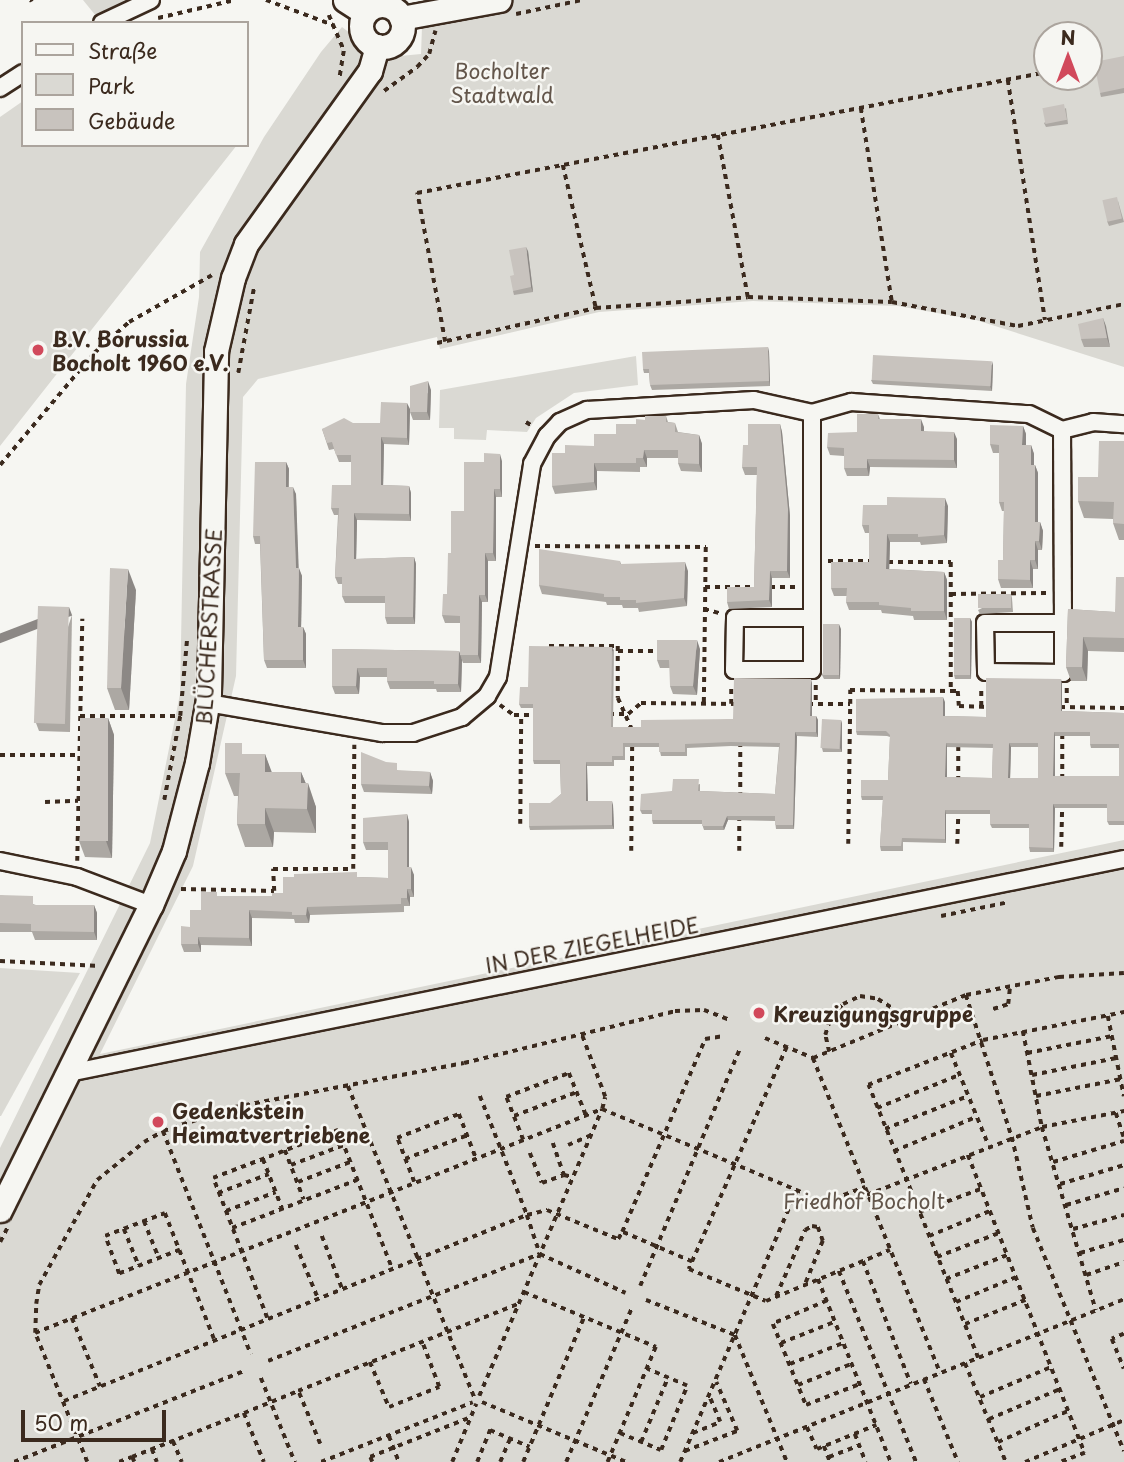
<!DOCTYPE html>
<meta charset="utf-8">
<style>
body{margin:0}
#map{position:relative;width:1124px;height:1462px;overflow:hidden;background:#f6f6f2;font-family:"Playpen Sans",sans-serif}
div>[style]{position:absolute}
.green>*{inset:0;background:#dad9d3}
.path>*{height:3.5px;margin-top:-1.75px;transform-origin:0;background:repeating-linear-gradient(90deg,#3b2a1e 0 5px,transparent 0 10px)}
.roads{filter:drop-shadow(2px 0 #3b2a1e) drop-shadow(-2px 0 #3b2a1e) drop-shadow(0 2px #3b2a1e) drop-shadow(0 -2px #3b2a1e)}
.street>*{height:16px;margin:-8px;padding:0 8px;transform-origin:8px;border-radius:8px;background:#f6f6f2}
.secondary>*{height:23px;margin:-11.5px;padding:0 11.5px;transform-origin:11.5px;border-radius:11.5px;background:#f6f6f2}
.secondary>.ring{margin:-11.5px;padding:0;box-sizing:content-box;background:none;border:23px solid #f6f6f2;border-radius:50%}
.wall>*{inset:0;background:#aca8a3}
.shaded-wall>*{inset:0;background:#8c8885;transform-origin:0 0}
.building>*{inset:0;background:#c8c3be;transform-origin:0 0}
.dots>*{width:19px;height:19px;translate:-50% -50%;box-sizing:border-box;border:4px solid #f6f6f2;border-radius:50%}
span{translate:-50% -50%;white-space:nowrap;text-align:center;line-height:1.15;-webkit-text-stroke:5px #f6f6f2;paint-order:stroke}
.park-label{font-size:21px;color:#63564b}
.poi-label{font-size:21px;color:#3b2a1e;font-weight:700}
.left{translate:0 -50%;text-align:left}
.street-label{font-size:21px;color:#3b2a1e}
.legend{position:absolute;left:21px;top:21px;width:228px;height:126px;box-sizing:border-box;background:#f6f6f2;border:2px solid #aba49d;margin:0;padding:9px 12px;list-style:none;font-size:21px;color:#3b2a1e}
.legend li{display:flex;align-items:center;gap:14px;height:35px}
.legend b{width:35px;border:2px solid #aba49d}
.north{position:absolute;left:1033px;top:21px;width:70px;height:70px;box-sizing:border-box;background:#f6f6f2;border:2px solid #aba49d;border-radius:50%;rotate:0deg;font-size:19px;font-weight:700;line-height:28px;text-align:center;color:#3b2a1e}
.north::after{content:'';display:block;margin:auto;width:24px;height:32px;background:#d1495b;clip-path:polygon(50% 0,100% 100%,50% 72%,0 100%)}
.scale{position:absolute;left:21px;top:1410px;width:145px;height:32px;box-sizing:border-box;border:4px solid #3b2a1e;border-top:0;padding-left:9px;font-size:21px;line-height:24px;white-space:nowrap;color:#3b2a1e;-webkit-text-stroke:5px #f6f6f2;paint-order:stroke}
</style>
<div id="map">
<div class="green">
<div style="clip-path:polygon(83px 0,128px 0,96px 16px)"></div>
<div style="clip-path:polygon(evenodd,423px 0,1124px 0,1124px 367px,976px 320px,898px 306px,753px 301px,599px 312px,440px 349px,437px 337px,258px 379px,243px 397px,236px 676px,193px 866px,100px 1054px,1124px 840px,1124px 1462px,0 1462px,0 1148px,150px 843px,180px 694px,186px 384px,199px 297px,200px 252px,264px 137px,321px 52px,342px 27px,371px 49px,400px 56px,421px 54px,423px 0,1047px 35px,1089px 35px,1089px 77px,1047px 77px,1047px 35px)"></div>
<div style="clip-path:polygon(23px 101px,23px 145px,237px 145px,0 446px,0 117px)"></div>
<div style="clip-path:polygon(636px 356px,638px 385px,574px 393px,536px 418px,527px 432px,487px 430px,486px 440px,454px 439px,454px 428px,439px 428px,440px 390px)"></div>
<div style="clip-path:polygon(0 968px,80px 973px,1px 1116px,0 1116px)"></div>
</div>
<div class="path">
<div style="left:31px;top:0;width:2px;rotate:63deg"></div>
<div style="left:266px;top:0;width:72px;rotate:20.5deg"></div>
<div style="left:516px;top:14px;width:67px;rotate:-12deg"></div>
<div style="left:329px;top:15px;width:39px;rotate:67deg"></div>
<div style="left:344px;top:51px;width:26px;rotate:99deg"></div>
<div style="left:158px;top:18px;width:79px;rotate:-13.2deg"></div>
<div style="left:1089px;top:64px;width:9px;rotate:-6deg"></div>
<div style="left:1008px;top:80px;width:243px;rotate:81.2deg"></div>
<div style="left:384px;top:91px;width:41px;rotate:-36deg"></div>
<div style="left:417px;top:67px;width:18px;rotate:-47deg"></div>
<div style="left:429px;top:54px;width:24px;rotate:-75deg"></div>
<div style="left:861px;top:108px;width:196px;rotate:80.9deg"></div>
<div style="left:718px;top:135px;width:165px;rotate:79.5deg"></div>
<div style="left:563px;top:165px;width:147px;rotate:77deg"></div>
<div style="left:445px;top:342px;width:152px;rotate:-100.6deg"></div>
<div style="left:417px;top:193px;width:642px;rotate:-10.87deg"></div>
<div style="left:437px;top:343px;width:163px;rotate:-12.4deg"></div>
<div style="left:596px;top:308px;width:152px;rotate:-4.1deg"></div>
<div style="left:748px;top:297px;width:144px;rotate:2deg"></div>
<div style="left:892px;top:302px;width:128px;rotate:10.8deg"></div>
<div style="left:1018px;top:326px;width:108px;rotate:-11.7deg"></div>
<div style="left:238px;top:373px;width:87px;rotate:-79.5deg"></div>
<div style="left:526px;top:422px;width:9px;rotate:32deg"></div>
<div style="left:0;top:465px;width:146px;rotate:-50deg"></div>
<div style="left:94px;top:353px;width:47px;rotate:-41.5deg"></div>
<div style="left:129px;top:322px;width:95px;rotate:-29.5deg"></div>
<div style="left:535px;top:546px;width:171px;rotate:0.3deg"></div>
<div style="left:706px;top:547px;width:157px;rotate:90.7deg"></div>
<div style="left:828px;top:561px;width:45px"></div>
<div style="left:888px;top:562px;width:63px"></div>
<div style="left:951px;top:562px;width:128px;rotate:90deg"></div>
<div style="left:705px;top:587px;width:54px"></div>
<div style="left:770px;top:587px;width:27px"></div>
<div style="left:951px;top:594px;width:96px;rotate:-0.6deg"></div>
<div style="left:704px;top:609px;width:16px;rotate:15deg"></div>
<div style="left:549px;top:646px;width:69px"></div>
<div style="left:618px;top:646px;width:52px;rotate:90deg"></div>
<div style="left:618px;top:698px;width:35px;rotate:66deg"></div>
<div style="left:618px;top:651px;width:38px"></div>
<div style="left:816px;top:685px;width:19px;rotate:90deg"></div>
<div style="left:1067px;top:688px;width:19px;rotate:90deg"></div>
<div style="left:731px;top:704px;width:19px;rotate:-90deg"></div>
<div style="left:808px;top:704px;width:42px"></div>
<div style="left:850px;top:704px;width:14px;rotate:-90deg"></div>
<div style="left:850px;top:690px;width:101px;rotate:0.6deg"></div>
<div style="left:951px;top:691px;width:7px"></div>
<div style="left:958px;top:691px;width:15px;rotate:86deg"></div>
<div style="left:959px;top:706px;width:30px;rotate:2deg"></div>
<div style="left:500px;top:705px;width:17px;rotate:36deg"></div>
<div style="left:514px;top:715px;width:21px"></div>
<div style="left:981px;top:706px;width:18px;rotate:-90deg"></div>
<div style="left:1060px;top:707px;width:64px;rotate:0.9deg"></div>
<div style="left:609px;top:714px;width:19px"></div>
<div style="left:628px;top:714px;width:17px;rotate:-40deg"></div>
<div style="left:641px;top:703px;width:96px;rotate:0.6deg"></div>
<div style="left:80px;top:716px;width:99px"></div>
<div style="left:0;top:755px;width:78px"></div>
<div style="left:1062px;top:779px;width:45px;rotate:-90deg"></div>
<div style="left:958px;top:781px;width:38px;rotate:-90deg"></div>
<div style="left:740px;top:797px;width:52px;rotate:-90deg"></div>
<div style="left:164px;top:800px;width:86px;rotate:-79.2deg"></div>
<div style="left:180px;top:716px;width:78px;rotate:-84.9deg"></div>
<div style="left:45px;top:802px;width:33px;rotate:-2deg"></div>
<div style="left:520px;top:824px;width:109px;rotate:-89.5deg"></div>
<div style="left:848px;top:844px;width:140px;rotate:-89.2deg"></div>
<div style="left:957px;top:844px;width:34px;rotate:-88deg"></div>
<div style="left:1061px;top:847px;width:43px;rotate:-88.7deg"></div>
<div style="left:631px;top:851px;width:106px;rotate:-89.5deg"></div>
<div style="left:739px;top:851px;width:33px;rotate:-90deg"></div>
<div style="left:77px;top:861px;width:242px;rotate:-88.8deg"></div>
<div style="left:181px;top:889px;width:93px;rotate:1.2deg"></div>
<div style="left:274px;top:891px;width:22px;rotate:-93deg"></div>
<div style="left:273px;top:869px;width:80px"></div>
<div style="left:353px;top:869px;width:124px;rotate:-89.5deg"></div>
<div style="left:941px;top:916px;width:69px;rotate:-11.6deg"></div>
<div style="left:0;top:961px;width:100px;rotate:2.9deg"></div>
<div style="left:966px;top:995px;width:149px;rotate:72.1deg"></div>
<div style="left:1012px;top:1137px;width:93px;rotate:77deg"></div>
<div style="left:1033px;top:1228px;width:241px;rotate:67.8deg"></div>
<div style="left:993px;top:1009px;width:16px;rotate:-18deg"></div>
<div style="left:1008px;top:1004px;width:18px;rotate:-84deg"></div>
<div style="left:1108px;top:1016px;width:82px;rotate:78.7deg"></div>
<div style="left:1023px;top:1031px;width:98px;rotate:78.8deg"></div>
<div style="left:1042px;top:1127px;width:191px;rotate:73.6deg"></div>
<div style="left:765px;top:1038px;width:52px;rotate:22.6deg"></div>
<div style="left:813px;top:1058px;width:165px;rotate:-22.4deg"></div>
<div style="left:966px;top:995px;width:95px;rotate:-11deg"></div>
<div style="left:1059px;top:977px;width:65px;rotate:-3.5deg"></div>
<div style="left:787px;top:1047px;width:243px;rotate:113.8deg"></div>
<div style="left:689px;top:1269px;width:83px;rotate:22.6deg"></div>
<div style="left:766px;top:1301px;width:134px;rotate:-22.4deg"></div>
<div style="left:829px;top:1052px;width:17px;rotate:-103deg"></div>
<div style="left:825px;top:1035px;width:20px;rotate:-72deg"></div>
<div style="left:831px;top:1016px;width:17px;rotate:-45deg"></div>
<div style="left:843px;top:1004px;width:19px;rotate:-25deg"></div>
<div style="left:860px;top:996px;width:18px;rotate:9deg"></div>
<div style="left:878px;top:999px;width:22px;rotate:32deg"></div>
<div style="left:897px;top:1011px;width:11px;rotate:68deg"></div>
<div style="left:951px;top:1053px;width:100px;rotate:67.8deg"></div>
<div style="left:1027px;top:1053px;width:87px;rotate:-11.3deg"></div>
<div style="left:813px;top:1058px;width:340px;rotate:68deg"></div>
<div style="left:1032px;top:1075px;width:86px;rotate:-11.4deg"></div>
<div style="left:348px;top:1086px;width:336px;rotate:67.9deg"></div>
<div style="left:480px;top:1096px;width:128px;rotate:68.4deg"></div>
<div style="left:527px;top:1215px;width:21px;rotate:-14deg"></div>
<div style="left:547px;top:1210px;width:77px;rotate:22.2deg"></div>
<div style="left:618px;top:1239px;width:8px;rotate:-60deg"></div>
<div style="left:1036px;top:1096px;width:87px;rotate:-11.3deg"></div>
<div style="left:877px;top:1108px;width:88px;rotate:-21.9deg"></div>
<div style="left:1116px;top:1113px;width:25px;rotate:72deg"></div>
<div style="left:514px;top:1116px;width:67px;rotate:-20.9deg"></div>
<div style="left:885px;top:1129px;width:89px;rotate:-21.7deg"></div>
<div style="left:163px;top:1131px;width:240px;rotate:68.5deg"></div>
<div style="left:523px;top:1140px;width:46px;rotate:-111.6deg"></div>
<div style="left:506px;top:1097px;width:67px;rotate:-20.9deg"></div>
<div style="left:569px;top:1073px;width:45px;rotate:68deg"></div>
<div style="left:553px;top:1143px;width:34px;rotate:71deg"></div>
<div style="left:564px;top:1175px;width:9px;rotate:13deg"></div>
<div style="left:568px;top:1145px;width:25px;rotate:-23deg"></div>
<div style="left:285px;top:1150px;width:53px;rotate:69.2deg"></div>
<div style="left:894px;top:1151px;width:89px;rotate:-22.5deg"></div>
<div style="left:530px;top:1153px;width:32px;rotate:68deg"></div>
<div style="left:542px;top:1183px;width:23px;rotate:-20deg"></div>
<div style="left:968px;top:1155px;width:320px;rotate:68.6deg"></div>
<div style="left:1085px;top:1453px;width:25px;rotate:159deg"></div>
<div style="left:263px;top:1159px;width:53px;rotate:68.8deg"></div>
<div style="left:405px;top:1159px;width:67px;rotate:-20.9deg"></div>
<div style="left:1053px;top:1162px;width:74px;rotate:-16.5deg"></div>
<div style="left:291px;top:1165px;width:57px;rotate:-20.7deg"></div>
<div style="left:298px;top:1182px;width:56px;rotate:-21deg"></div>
<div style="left:414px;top:1182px;width:47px;rotate:-111.1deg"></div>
<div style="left:397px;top:1138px;width:66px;rotate:-21.2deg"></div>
<div style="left:459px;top:1114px;width:47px;rotate:68.9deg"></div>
<div style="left:1060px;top:1184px;width:67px;rotate:-16.5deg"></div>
<div style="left:218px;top:1193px;width:54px;rotate:-20.4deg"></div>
<div style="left:867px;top:1195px;width:188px;rotate:-21.2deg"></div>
<div style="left:1042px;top:1127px;width:84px;rotate:-11deg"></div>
<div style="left:1066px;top:1205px;width:60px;rotate:-16.3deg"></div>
<div style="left:226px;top:1211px;width:53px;rotate:-20.8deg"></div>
<div style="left:919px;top:1212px;width:66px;rotate:-20.4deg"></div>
<div style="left:144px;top:1221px;width:40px;rotate:68deg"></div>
<div style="left:232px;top:1228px;width:134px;rotate:-21deg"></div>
<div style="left:124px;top:1229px;width:40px;rotate:68deg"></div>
<div style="left:1073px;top:1229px;width:53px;rotate:-15.4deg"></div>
<div style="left:322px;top:1236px;width:56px;rotate:69deg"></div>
<div style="left:929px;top:1236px;width:66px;rotate:-22.3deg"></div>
<div style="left:0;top:1242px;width:16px;rotate:-63deg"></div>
<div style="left:296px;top:1245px;width:57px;rotate:67.5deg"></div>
<div style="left:180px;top:1250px;width:66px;rotate:158.5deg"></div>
<div style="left:119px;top:1274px;width:40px;rotate:-110.2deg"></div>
<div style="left:105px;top:1236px;width:64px;rotate:-21deg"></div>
<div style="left:165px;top:1213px;width:135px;rotate:68.7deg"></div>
<div style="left:1080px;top:1253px;width:46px;rotate:-16.5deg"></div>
<div style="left:937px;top:1257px;width:66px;rotate:-21.2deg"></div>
<div style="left:863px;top:1261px;width:132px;rotate:68.7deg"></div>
<div style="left:692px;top:1262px;width:76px;rotate:-156.8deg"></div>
<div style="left:622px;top:1232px;width:210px;rotate:-66.7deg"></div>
<div style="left:705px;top:1039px;width:19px;rotate:-9deg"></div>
<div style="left:839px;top:1271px;width:206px;rotate:68deg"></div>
<div style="left:1086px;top:1275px;width:40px;rotate:-18.9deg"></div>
<div style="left:818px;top:1279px;width:197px;rotate:68.3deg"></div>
<div style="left:946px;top:1279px;width:66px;rotate:-21.5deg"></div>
<div style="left:640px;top:1286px;width:258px;rotate:-67.2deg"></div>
<div style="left:524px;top:1292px;width:143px;rotate:22.6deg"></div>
<div style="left:656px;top:1347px;width:125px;rotate:112.7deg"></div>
<div style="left:776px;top:1296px;width:72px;rotate:-66.3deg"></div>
<div style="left:805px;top:1230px;width:8px;rotate:-30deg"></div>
<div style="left:812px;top:1226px;width:6px;rotate:9deg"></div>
<div style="left:818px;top:1227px;width:15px;rotate:70deg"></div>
<div style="left:823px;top:1241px;width:48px;rotate:112.2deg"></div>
<div style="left:646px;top:1300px;width:96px;rotate:21.5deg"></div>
<div style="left:735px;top:1335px;width:137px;rotate:67.7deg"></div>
<div style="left:827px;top:1301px;width:59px;rotate:156.9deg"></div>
<div style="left:773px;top:1324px;width:87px;rotate:67.8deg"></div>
<div style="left:806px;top:1405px;width:58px;rotate:-21.3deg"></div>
<div style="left:956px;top:1302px;width:65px;rotate:-22.6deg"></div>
<div style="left:72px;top:1318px;width:74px;rotate:67.6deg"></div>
<div style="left:267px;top:1318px;width:150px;rotate:-111.1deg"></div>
<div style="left:213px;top:1178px;width:134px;rotate:-21deg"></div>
<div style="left:338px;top:1130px;width:148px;rotate:68.6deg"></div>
<div style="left:965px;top:1324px;width:65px;rotate:-21.8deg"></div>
<div style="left:35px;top:1333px;width:610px;rotate:-21.56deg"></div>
<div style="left:602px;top:1109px;width:242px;rotate:22.6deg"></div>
<div style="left:825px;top:1202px;width:43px;rotate:-20.6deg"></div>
<div style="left:1124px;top:1334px;width:13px;rotate:157deg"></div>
<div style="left:1112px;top:1339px;width:32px;rotate:68deg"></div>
<div style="left:781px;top:1343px;width:57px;rotate:-21.6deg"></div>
<div style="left:978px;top:1358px;width:294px;rotate:-111.9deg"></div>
<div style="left:868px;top:1085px;width:123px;rotate:-21.4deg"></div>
<div style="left:983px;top:1040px;width:144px;rotate:-11.2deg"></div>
<div style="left:268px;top:1361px;width:292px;rotate:-21.5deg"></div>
<div style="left:540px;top:1254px;width:94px;rotate:24.4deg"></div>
<div style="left:370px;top:1362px;width:49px;rotate:67.1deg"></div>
<div style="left:389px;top:1407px;width:54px;rotate:-21.8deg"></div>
<div style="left:439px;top:1387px;width:48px;rotate:-110.7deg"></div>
<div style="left:965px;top:1363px;width:107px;rotate:67.5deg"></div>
<div style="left:790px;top:1364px;width:57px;rotate:-21.6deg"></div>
<div style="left:261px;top:1378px;width:91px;rotate:68deg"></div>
<div style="left:924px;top:1379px;width:90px;rotate:67.7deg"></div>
<div style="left:798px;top:1385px;width:57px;rotate:-21.6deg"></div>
<div style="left:479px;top:1396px;width:312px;rotate:-66.8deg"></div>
<div style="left:602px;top:1109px;width:12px;rotate:-76deg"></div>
<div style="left:605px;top:1097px;width:68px;rotate:-110.6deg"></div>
<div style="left:980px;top:1397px;width:77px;rotate:-22.9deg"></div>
<div style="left:64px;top:1401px;width:499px;rotate:-21.9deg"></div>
<div style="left:527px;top:1215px;width:41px;rotate:71.6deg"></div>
<div style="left:482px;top:1402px;width:156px;rotate:22.6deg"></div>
<div style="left:244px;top:1413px;width:58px;rotate:-22.2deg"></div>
<div style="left:989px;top:1419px;width:77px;rotate:-22.9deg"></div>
<div style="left:807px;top:1427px;width:24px;rotate:66deg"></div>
<div style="left:817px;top:1449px;width:64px;rotate:-22.1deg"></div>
<div style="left:620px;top:1433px;width:44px;rotate:22.5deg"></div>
<div style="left:661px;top:1450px;width:69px;rotate:-67.9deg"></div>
<div style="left:687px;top:1386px;width:43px;rotate:-157deg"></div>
<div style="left:693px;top:1433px;width:29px;rotate:-22deg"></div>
<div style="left:720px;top:1422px;width:28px;rotate:-113deg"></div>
<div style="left:855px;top:1434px;width:30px;rotate:69deg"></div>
<div style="left:389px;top:1436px;width:28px;rotate:69deg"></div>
<div style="left:173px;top:1441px;width:23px;rotate:67deg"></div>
<div style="left:641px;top:1442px;width:70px;rotate:-67.4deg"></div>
<div style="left:998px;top:1442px;width:77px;rotate:-23.9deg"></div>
<div style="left:320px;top:1444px;width:57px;rotate:-112.5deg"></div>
<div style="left:298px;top:1391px;width:239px;rotate:-21.6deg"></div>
<div style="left:824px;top:1446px;width:17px;rotate:69deg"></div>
<div style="left:152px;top:1449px;width:14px;rotate:69deg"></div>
<div style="left:685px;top:1451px;width:56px;rotate:-21deg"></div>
<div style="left:737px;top:1431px;width:53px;rotate:-113.2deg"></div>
<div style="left:829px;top:1457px;width:33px;rotate:-21deg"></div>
<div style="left:14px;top:1462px;width:247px;rotate:-21.6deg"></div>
<div style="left:87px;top:1462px;width:139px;rotate:-112deg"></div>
<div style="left:35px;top:1333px;width:29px;rotate:-88deg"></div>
<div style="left:36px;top:1304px;width:19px;rotate:-81deg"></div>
<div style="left:39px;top:1285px;width:120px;rotate:-61.1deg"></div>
<div style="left:97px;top:1180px;width:60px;rotate:-39deg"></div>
<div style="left:144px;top:1142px;width:22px;rotate:-30deg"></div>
<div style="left:163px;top:1131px;width:76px;rotate:-18.4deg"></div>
<div style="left:235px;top:1107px;width:233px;rotate:-10.9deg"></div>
<div style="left:464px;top:1063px;width:217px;rotate:-13.8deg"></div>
<div style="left:675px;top:1011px;width:29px;rotate:-2deg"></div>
<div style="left:704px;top:1010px;width:28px;rotate:21deg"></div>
<div style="left:119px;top:1462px;width:14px;rotate:-21deg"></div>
<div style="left:134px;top:1462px;width:5px;rotate:-112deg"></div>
<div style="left:132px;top:1457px;width:120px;rotate:-21.4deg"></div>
<div style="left:244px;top:1413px;width:53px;rotate:67.8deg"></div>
<div style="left:321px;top:1462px;width:163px;rotate:-21.5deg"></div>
<div style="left:372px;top:1462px;width:5px;rotate:-112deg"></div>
<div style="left:370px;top:1457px;width:109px;rotate:-21.6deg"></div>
<div style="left:452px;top:1462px;width:63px;rotate:-67.5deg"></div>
<div style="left:477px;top:1462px;width:35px;rotate:-68deg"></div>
<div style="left:490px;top:1430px;width:43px;rotate:23deg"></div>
<div style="left:500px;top:1462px;width:26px;rotate:-67deg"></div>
<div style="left:523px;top:1462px;width:157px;rotate:-67.2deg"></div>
<div style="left:566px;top:1462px;width:168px;rotate:-66.9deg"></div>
<div style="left:680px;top:1462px;width:297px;rotate:-66.8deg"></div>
<div style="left:719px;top:1462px;width:437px;rotate:-21.9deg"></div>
<div style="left:1025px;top:1462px;width:108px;rotate:-23deg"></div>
</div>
<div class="roads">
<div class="street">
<div style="left:102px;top:23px;width:54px;rotate:-25.1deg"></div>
<div style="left:0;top:88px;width:27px;rotate:-33deg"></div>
<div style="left:812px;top:413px;width:205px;rotate:90deg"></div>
<div style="left:812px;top:618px;width:77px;rotate:180deg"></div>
<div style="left:735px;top:618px;width:52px;rotate:91.1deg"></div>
<div style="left:734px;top:670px;width:78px"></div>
<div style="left:812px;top:670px;width:52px;rotate:-90deg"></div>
<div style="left:1062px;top:430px;width:193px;rotate:89.7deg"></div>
<div style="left:1063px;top:623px;width:78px;rotate:180deg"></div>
<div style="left:985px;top:623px;width:49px;rotate:88.8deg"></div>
<div style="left:986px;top:672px;width:77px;rotate:0.7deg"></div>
<div style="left:1063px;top:673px;width:50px;rotate:-90deg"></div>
<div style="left:208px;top:703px;width:177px;rotate:9.8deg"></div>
<div style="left:382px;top:733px;width:31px"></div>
<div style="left:413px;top:733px;width:52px;rotate:-18.1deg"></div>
<div style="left:462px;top:717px;width:33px;rotate:-40deg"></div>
<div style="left:487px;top:696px;width:22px;rotate:-60deg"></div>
<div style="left:498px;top:677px;width:216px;rotate:-80.9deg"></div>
<div style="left:532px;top:464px;width:32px;rotate:-62deg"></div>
<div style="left:547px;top:436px;width:19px;rotate:-47deg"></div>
<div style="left:560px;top:422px;width:30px;rotate:-24deg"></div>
<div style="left:587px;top:410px;width:167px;rotate:-3.4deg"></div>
<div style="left:754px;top:400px;width:59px;rotate:12.6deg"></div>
<div style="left:812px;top:413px;width:41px;rotate:-15.8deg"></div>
<div style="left:851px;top:402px;width:178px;rotate:3.9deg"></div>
<div style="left:1029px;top:414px;width:37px;rotate:26deg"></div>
<div style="left:1062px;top:430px;width:32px;rotate:-14deg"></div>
<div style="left:1093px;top:422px;width:31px;rotate:4deg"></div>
<div style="left:0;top:861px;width:79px;rotate:11.7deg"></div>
<div style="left:77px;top:877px;width:79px;rotate:20.7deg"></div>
<div style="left:69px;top:1073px;width:1076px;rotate:-11.47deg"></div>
</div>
<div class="secondary">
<div style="left:345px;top:0;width:24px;rotate:33deg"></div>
<div class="ring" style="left:361px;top:5px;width:19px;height:19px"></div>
<div style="left:401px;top:18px;width:100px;rotate:-10.4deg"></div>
<div style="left:0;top:1210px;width:340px;rotate:-63.7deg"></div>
<div style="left:151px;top:905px;width:59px;rotate:-66.9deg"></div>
<div style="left:174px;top:851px;width:91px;rotate:-75.4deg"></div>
<div style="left:197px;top:763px;width:71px;rotate:-80.3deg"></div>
<div style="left:209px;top:693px;width:342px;rotate:-88.8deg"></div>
<div style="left:216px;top:351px;width:75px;rotate:-76.9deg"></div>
<div style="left:233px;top:278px;width:36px;rotate:-69deg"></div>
<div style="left:246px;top:244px;width:213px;rotate:-54.4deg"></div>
<div style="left:370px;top:71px;width:26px;rotate:-74deg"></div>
</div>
</div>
<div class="wall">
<div style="clip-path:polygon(1124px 56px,1124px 93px,1101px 97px,1100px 93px)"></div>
<div style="clip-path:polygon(1066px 108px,1068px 124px,1046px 127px,1044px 123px)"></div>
<div style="clip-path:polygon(1118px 201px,1124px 222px,1109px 226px,1107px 221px)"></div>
<div style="clip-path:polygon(528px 251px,533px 292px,514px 295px,513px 291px,514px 275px)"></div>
<div style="clip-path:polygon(1103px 318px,1110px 347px,1084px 347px,1081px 339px)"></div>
<div style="clip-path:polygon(769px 351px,770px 386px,652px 390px,650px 385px,649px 373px,644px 373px,643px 369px)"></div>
<div style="clip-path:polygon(993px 365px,992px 391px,873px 384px,871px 380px)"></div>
<div style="clip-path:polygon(431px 390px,430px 420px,413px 420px,410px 412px,409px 445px,384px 444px,383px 485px,409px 486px,411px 493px,411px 521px,357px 520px,356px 559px,414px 557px,416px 564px,415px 624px,387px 624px,385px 617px,385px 603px,345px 603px,342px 596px,342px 584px,338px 584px,335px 577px,338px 515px,334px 515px,331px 508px,351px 485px,351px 462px,339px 462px,334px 449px,329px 450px,322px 429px,353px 423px,380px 423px,410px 409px)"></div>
<div style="clip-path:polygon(878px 414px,880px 419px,924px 427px,924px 431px,957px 439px,957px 468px,870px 467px,869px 476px,847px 476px,844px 468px,844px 456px,830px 455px,827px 447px,857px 432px)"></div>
<div style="clip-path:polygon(666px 416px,668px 422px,675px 423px,678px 432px,699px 435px,702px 444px,702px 472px,681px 471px,678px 463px,678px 458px,647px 458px,647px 467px,640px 467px,640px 472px,597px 471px,597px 490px,555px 494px,552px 486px,565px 453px,594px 446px,645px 420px)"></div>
<div style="clip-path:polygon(780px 424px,782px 432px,790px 516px,790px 578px,772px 578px,772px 607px,729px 609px,727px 602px,754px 587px,757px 475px,745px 475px,742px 467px,748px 445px)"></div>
<div style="clip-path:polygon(1023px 426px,1026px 434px,1026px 445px,1031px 445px,1034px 454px,1034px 465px,1035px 465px,1038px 473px,1038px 522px,1040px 522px,1043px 531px,1042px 550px,1038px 550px,1038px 569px,1033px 569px,1033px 588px,1001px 588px,998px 579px,1003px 560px,1004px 511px,1002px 511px,999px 502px,999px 453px,993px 453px,990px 444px)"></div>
<div style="clip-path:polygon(1124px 441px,1124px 540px,1119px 540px,1113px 523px,1113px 519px,1084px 518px,1078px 501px,1098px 477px)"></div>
<div style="clip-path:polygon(502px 461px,502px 497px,496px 497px,496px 561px,488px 561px,488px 602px,482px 602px,481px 663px,463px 663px,460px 655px,460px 623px,445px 623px,442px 615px,447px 594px,451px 553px,464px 511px,484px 462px)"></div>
<div style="clip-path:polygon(286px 462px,289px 469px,289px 487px,296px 494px,298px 568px,302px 576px,301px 627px,303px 627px,306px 634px,306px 668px,267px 668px,264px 660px,260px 544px,255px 544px,253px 536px)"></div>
<div style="clip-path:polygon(887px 505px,948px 506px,947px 543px,921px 545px,920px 542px,890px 542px,889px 569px,944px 572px,947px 580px,947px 620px,914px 620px,913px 616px,882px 613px,881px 610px,849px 610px,846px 602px,847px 596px,834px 596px,831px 588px,869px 562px,869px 533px,865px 533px,862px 525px)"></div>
<div style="clip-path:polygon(620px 561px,621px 564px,688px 571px,687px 606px,639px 612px,638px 608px,623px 608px,622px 605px,607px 605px,606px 602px,542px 594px,539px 585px)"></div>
<div style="clip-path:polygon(1124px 577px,1124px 652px,1088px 651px,1087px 681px,1071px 681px,1066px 667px,1068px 609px,1115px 612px)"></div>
<div style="clip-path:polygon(136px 590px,129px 710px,115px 710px,107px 688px)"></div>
<div style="clip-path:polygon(1011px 594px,1012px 598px,1013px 612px,980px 614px,978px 610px)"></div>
<div style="clip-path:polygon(72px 615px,70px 732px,39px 731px,36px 723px)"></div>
<div style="clip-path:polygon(970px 618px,972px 622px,971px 679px,955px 679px,954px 675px)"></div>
<div style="clip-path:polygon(841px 629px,840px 679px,824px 679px,822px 675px)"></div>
<div style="clip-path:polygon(612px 647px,614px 651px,613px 727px,641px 727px,733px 719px,812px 683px,812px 716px,816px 716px,818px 720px,818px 737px,797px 736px,794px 829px,776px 829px,775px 821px,728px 820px,724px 830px,704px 830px,702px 824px,653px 824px,652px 820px,652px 814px,642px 814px,640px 810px,672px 791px,700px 784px,700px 791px,775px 794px,779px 747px,731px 746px,687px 748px,687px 756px,661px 756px,659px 747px,625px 747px,625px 760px,614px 760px,614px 766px,587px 766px,588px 801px,613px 805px,614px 829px,530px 830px,529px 826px,561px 794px,560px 764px,534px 764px,533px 760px,533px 708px,521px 708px,519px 704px,528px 687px)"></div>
<div style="clip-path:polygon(332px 649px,459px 651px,462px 660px,461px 692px,437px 692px,436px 689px,390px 689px,387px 681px,387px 677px,360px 677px,359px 694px,335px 694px,332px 686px)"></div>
<div style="clip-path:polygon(700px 649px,697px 695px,673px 694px,670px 686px,670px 668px,660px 668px,657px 660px)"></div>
<div style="clip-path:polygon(evenodd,1062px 683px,1062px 711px,1124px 713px,1124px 825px,1109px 825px,1107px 821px,1107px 808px,1055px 808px,1054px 852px,1030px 852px,1029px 847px,1029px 828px,992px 828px,990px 824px,990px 814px,946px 814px,946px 843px,903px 842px,903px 851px,881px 851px,880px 846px,883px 800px,862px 800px,861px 796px,888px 780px,890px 737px,887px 736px,857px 735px,856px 731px,945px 702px,945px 716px,986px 717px,1062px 683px,1055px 736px,1090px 736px,1090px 744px,1091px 748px,1119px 748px,1119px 776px,1055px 776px,1055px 736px,1062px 683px,947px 747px,993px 748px,992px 778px,947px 777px,947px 747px,1062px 683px,1011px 747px,1038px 747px,1038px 778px,1010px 778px,1011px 747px)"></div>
<div style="clip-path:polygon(108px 718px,114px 735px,112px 858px,85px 857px,79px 841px)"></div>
<div style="clip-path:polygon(841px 720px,842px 724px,842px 752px,823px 752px,822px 748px)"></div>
<div style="clip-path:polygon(246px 754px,265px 754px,271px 772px,301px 772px,316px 807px,316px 833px,274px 832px,273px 847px,245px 847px,237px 824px,238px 796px,234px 796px,225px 773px)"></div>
<div style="clip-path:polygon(400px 771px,430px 772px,433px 781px,432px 794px,364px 792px,361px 784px)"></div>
<div style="clip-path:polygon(407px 814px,409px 822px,409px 867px,414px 875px,414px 897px,410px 897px,410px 906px,404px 906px,404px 912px,310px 915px,309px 923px,295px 923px,294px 919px,252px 918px,252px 946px,201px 945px,201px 952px,184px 952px,181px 944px,190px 927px,201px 910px,218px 896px,272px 896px,283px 893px,359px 877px,388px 878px,388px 850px,366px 850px,363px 842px)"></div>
<div style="clip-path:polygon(0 895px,36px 905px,94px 905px,97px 913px,97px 940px,35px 940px,32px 932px,0 932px)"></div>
</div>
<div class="shaded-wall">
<div style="clip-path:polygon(526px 247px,528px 251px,533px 292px,531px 287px)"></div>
<div style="clip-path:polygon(1103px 318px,1106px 326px,1110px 347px,1107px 338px)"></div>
<div style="clip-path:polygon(768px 347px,769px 351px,770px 386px,769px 381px)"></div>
<div style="clip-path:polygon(992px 361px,993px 365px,992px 391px,990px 386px)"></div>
<div style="clip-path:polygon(428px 381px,431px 390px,430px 420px,427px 412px)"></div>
<div style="clip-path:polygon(407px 403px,410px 409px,409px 445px,407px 438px)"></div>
<div style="clip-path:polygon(921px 419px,924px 427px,924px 439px,921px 431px)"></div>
<div style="clip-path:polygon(780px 424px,782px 432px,790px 516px,790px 578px,787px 571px)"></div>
<div style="clip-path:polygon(1023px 426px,1026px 434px,1026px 453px,1022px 445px)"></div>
<div style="clip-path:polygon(954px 432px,957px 439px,957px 468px,954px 460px)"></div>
<div style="clip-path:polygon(699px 435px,702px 444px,702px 472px,699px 464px)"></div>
<div style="clip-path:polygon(381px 437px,384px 444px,383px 492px,381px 485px)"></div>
<div style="clip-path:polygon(1031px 445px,1034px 454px,1034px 473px,1031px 465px)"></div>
<div style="clip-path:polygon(644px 450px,647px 458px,647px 467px,643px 458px)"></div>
<div style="clip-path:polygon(500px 454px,502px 461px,502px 497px,500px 489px)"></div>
<div style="clip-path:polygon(867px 459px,870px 467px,869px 476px,867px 468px)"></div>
<div style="clip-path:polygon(286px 462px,289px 469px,288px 494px,286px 487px)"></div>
<div style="clip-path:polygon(594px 463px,597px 471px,597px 490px,594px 482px)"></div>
<div style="clip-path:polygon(1035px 465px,1038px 473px,1038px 530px,1035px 522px)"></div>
<div style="clip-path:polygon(409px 486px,411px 493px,411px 521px,409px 514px)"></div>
<div style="clip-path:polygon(293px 487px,296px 494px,299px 576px,296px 568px)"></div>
<div style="clip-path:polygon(494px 489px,496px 497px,496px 561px,493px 553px)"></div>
<div style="clip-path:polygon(945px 498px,948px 506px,947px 543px,944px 535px)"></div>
<div style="clip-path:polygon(354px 513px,357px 520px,356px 566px,354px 559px)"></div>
<div style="clip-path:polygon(1040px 522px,1043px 531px,1042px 550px,1039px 541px)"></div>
<div style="clip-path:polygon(887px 534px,890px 542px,889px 577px,886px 569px)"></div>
<div style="clip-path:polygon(1035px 541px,1038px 550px,1038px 569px,1035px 560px)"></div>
<div style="clip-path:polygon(485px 553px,488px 561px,488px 602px,485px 595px)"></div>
<div style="clip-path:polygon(414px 557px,416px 564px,415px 624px,413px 617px)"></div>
<div style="clip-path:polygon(1030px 560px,1033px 569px,1033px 588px,1030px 580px)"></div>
<div style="clip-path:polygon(685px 562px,688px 571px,687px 606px,684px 598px)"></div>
<div style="clip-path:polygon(299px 568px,302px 576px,301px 634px,298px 627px)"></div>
<div style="clip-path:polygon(128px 569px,136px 590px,129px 710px,121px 688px)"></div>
<div style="clip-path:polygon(770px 571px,772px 578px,772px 607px,769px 600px)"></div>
<div style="clip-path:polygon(944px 572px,947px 580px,947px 620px,944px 611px)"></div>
<div style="clip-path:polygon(479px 595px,482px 602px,481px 663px,478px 655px)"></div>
<div style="left:69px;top:607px;width:9px;height:116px;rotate:69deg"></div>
<div style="clip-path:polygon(970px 618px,972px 622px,971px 679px,970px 675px)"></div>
<div style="clip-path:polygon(839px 624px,841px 629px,840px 679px,839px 675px)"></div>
<div style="clip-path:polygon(303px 627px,306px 634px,306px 668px,303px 660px)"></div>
<div style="clip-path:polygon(1083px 637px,1088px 651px,1087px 681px,1082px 667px)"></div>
<div style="clip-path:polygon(697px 640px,700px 649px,697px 695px,693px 686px)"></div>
<div style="left:612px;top:647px;width:4px;height:80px;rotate:63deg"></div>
<div style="clip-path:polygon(459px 651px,462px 660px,461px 692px,458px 684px)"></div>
<div style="clip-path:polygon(357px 668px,360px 677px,359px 694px,356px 686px)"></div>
<div style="clip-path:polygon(811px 679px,812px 683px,812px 720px,810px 716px)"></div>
<div style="clip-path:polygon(1061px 679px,1062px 683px,1062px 715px,1061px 711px)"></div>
<div style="clip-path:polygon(943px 697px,945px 702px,945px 720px,943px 716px)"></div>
<div style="clip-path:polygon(816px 716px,818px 720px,818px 737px,816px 732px)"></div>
<div style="clip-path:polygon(108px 718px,114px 735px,112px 858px,106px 841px)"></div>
<div style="clip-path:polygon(841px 720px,842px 724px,842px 752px,840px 748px)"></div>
<div style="clip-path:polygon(795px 732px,797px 736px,794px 829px,793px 825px)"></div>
<div style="clip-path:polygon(1054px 732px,1055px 736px,1055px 780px,1053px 776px)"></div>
<div style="clip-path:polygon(946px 743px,947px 747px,947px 781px,945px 777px)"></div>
<div style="clip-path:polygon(1009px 743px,1011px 747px,1010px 782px,1008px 778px)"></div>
<div style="clip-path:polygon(265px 754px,274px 778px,265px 772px)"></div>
<div style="clip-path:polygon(586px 762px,587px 766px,588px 806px,586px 801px)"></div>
<div style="clip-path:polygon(301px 772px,308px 789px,308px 783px,316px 807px,316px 833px,307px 809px,301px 783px)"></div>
<div style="clip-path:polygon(430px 772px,433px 781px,432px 794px,429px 786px)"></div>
<div style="clip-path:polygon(612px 801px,613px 805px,614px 829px,612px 825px)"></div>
<div style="clip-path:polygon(1053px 804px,1055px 808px,1054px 852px,1053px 848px)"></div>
<div style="clip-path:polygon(265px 808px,274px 832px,273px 847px,265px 824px)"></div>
<div style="clip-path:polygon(945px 810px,946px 814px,946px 843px,945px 839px)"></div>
<div style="clip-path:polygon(407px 814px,409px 822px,409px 875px,407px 867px)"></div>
<div style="clip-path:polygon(727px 816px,728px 820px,724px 830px,723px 826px)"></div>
<div style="clip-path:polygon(411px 867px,414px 875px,414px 897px,411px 889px)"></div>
<div style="clip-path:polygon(407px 889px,410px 897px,410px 906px,407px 898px)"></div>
<div style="clip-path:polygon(94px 905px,97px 913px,97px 940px,94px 932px)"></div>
<div style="clip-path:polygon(307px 907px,310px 915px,309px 923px,306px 915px)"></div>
<div style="clip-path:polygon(249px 910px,252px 918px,252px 946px,249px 938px)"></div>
<div style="clip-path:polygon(198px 937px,201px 945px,201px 952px,198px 944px)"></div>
</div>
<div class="building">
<div style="clip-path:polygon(1124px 56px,1124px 88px,1100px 93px,1094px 62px)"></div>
<div style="left:1064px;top:104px;width:16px;height:22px;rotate:79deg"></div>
<div style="left:1117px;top:197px;width:22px;height:15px;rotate:77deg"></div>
<div style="clip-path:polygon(526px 247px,531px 287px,513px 291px,510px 276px,514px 275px,509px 250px)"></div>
<div style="clip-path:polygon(1103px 318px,1107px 338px,1081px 339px,1078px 324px)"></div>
<div style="clip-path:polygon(768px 347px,769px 381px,650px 385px,649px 369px,643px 369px,642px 352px)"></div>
<div style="left:873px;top:355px;width:119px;height:25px;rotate:3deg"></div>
<div style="clip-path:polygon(428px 381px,427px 412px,410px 412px,410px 386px)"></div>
<div style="clip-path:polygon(381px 402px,407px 403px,407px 438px,381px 437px,381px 485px,409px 486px,409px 514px,354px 513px,354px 559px,414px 557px,413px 617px,385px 617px,385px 596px,342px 596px,342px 577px,335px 577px,339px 508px,331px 508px,332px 485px,351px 485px,351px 455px,336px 455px,332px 442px,327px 443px,322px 429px,344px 418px,353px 423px,380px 423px)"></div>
<div style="clip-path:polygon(857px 414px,878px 414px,878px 419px,921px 419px,921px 431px,954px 432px,954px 460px,867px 459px,867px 468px,844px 468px,844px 448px,827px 447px,828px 433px,857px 432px)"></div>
<div style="clip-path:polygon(645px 416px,666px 416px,666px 422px,675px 423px,675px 432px,699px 435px,699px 464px,678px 463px,678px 450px,644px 450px,643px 458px,636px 458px,636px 463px,594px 463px,594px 482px,552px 486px,552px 453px,565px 453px,565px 445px,594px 446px,594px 434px,616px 434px,616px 424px,636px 424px,636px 419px,645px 420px)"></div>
<div style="clip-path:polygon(748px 424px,780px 424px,788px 509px,787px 571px,770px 571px,769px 600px,727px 602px,727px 587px,754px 587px,757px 467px,742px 467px,743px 445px,748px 445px)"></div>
<div style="clip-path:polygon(990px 425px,1023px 426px,1022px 445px,1031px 445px,1031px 465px,1035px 465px,1035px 522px,1040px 522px,1039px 541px,1035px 541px,1035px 560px,1030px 560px,1030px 580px,998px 579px,998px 560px,1003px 560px,1004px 502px,999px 502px,999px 445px,990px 444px)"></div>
<div style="clip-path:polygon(1099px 441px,1124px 441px,1124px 524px,1113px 523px,1114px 502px,1078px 501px,1078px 477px,1098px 477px)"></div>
<div style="clip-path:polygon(484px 453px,500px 454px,500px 489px,494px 489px,493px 553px,485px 553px,485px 595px,479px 595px,478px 655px,460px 655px,460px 616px,442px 615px,443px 594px,447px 594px,448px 553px,451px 553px,451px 511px,464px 511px,464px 462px,484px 462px)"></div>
<div style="clip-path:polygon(255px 462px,286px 462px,286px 487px,293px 487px,296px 568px,299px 568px,298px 627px,303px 627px,303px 660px,264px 660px,260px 536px,253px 536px)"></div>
<div style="clip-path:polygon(887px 497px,945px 498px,944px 535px,918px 537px,918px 534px,887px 534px,886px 569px,944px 572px,944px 611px,911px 611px,911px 608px,879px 605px,879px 602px,846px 602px,847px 588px,831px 588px,831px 562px,869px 562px,869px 525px,862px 525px,863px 505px,887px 505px)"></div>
<div style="clip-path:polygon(539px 549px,620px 561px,620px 564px,685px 562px,684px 598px,636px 603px,636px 600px,620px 600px,620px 597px,604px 597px,604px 594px,539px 585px)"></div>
<div style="clip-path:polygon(110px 568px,128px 569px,121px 688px,107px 688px)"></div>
<div style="clip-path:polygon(1116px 577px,1124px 577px,1124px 638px,1083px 637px,1082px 667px,1066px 667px,1068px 609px,1115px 612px)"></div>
<div style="left:1011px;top:594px;width:14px;height:33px;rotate:90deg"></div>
<div style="left:38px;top:606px;width:31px;height:117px;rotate:2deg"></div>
<div style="left:954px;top:618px;width:16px;height:57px"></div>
<div style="left:823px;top:624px;width:16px;height:51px"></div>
<div style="clip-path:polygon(657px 640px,697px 640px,693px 686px,670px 686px,669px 660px,657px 660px)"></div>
<div style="clip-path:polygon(529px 646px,612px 647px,611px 727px,641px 727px,641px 720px,733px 719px,734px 678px,811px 679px,810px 716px,816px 716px,816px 732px,795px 732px,793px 825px,775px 825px,775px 816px,727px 816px,723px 826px,702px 826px,702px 820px,652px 820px,652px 810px,640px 810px,641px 794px,672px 791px,673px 779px,699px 779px,698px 791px,775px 794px,780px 743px,730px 742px,685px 744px,685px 752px,659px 752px,659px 743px,623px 743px,623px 756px,612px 756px,612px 762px,586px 762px,586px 801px,612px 801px,612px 825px,529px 826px,529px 803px,550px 803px,561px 794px,560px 760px,533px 760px,533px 704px,519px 704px,520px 687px,528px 687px)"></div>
<div style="clip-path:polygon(332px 649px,459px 651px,458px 684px,434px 684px,434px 681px,387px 681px,387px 668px,357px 668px,356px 686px,332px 686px)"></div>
<div style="clip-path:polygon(evenodd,986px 678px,1061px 679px,1061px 711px,1124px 713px,1124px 821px,1107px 821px,1107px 804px,1053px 804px,1053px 848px,1029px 847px,1029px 824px,990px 824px,990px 810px,945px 810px,945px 839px,902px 838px,901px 846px,880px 846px,883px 796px,861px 796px,861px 780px,888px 780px,890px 735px,886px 731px,856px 731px,856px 699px,943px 697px,943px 716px,986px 717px,986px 678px,1054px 732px,1090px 732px,1090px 744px,1119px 744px,1119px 776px,1053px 776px,1054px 732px,986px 678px,946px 743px,993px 744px,992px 778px,945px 777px,946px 743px,986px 678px,1009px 743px,1038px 743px,1038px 778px,1008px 778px,1009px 743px)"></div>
<div style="left:80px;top:718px;width:28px;height:123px"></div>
<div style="left:822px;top:719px;width:19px;height:29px;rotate:3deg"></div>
<div style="clip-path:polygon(225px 743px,242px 743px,242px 754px,265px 754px,265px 772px,301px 772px,301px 783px,308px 783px,307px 809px,265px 808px,265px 824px,237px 824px,240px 773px,225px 773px)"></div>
<div style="clip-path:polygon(361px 752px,386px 762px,397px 763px,397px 770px,430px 772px,429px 786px,361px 784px)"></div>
<div style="clip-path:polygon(407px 814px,407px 867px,411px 867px,411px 889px,407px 889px,407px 898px,401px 898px,401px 904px,307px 907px,306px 915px,292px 915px,292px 912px,249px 910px,249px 938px,198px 937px,198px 944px,181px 944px,181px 926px,190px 927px,190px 910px,201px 910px,201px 892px,217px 892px,217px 896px,272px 896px,272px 893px,283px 893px,283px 877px,294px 877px,294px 874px,357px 872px,357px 877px,388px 878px,388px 842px,363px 842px,363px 818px)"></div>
<div style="clip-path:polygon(0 895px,33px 896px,33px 905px,94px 905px,94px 932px,31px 931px,31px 924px,0 923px)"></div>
</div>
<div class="dots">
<div style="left:38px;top:350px;background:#d1495b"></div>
<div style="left:759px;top:1013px;background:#d1495b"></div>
<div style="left:158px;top:1122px;background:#d1495b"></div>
</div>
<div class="park-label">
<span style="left:502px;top:82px">Bocholter<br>Stadtwald</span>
<span style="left:864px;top:1200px">Friedhof Bocholt</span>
</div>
<div class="poi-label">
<span class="left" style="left:52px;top:350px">B.V. Borussia<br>Bocholt 1960 e.V.</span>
<span class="left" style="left:773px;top:1013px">Kreuzigungsgruppe</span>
<span class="left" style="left:172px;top:1122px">Gedenkstein<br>Heimatvertriebene</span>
</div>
<div class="street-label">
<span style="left:208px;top:627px;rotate:-87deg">BLÜCHERSTRASSE</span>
<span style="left:592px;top:944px;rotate:-11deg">IN DER ZIEGELHEIDE</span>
</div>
<ul class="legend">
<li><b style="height:9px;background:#f6f6f2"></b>Straße</li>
<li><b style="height:19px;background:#dad9d3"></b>Park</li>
<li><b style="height:19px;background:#c8c3be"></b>Gebäude</li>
</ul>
<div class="north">N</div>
<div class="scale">50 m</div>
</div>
